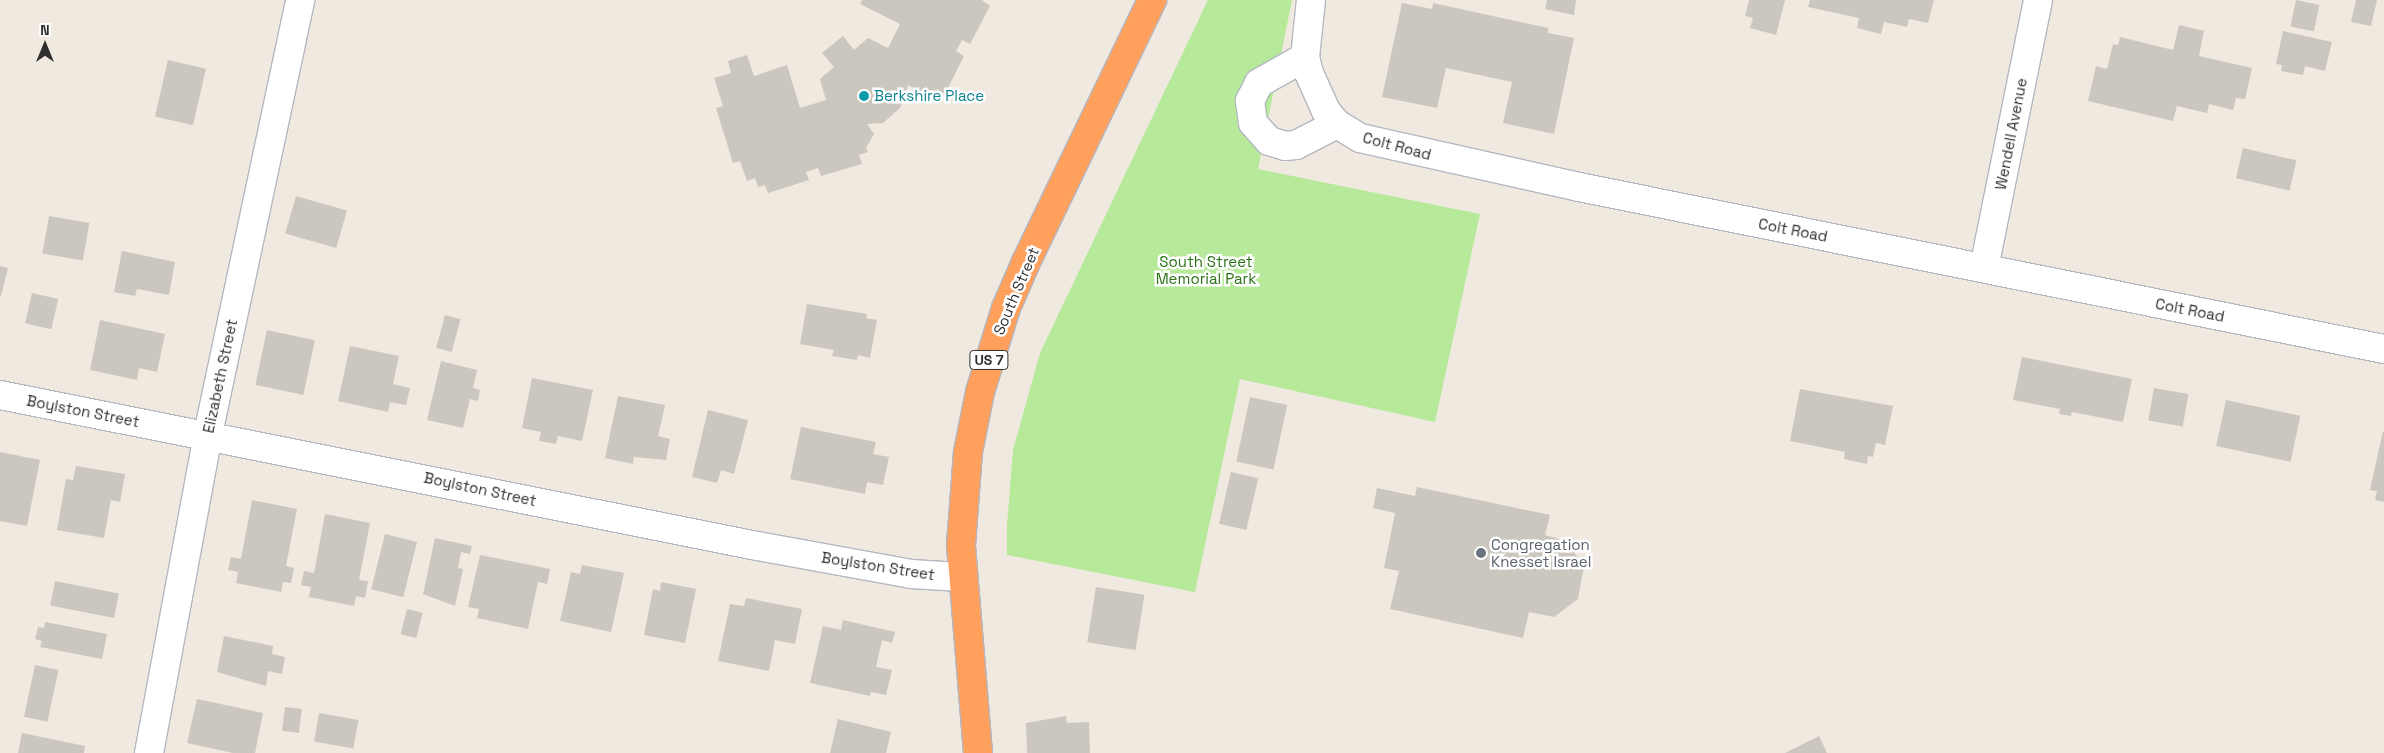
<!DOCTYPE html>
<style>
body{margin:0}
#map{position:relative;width:2384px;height:753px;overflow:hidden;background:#f0e9e0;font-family:"Space Grotesk",sans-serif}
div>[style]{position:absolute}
.green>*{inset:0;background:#b6e99a}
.building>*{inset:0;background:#cbc7be;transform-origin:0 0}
.roads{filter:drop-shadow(1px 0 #b4b7c2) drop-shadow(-1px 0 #b4b7c2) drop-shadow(0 1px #b4b7c2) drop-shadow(0 -1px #b4b7c2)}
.minor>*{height:28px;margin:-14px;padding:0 14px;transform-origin:14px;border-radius:14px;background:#fff}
.highway>*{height:28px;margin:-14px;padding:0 14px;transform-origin:14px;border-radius:14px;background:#ffa05c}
.dots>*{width:14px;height:14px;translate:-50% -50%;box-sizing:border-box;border:2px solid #fff;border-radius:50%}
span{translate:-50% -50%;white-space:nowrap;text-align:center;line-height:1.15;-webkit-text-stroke:5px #fff;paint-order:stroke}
.shield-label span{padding:1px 4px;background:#fff;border:1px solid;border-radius:4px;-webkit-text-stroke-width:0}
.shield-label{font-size:14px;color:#2e2e2e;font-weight:700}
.culture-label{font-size:15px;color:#0d838f}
.left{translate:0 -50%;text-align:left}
.street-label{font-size:15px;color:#2e2e2e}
.park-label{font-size:15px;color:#2b7216}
.worship-label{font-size:15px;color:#5b616d}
.north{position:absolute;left:20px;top:20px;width:50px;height:50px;-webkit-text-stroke:4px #fff;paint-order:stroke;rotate:0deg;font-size:14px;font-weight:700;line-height:20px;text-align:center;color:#2e2e2e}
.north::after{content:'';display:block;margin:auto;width:18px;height:22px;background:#2e2e2e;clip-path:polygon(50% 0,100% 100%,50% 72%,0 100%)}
</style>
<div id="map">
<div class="green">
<div style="clip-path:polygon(1208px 0,1292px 0,1258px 169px,1480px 214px,1435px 422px,1240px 379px,1195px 592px,1007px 555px,1007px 525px,1013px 450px,1040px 353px)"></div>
</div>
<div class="building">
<div style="clip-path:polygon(862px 0,982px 0,990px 6px,970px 44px,962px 40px,956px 51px,964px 56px,945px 94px,937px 89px,933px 98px,908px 85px,900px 108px,883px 123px,867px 124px,874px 134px,866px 148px,868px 152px,859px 155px,862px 164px,821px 176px,818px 168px,806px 172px,809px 180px,768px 193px,765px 185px,758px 187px,755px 178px,747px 181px,740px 161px,733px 163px,716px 108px,723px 106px,714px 78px,731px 73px,728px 61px,747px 55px,754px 76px,787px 65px,800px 108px,826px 100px,820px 79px,834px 67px,822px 53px,843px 36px,854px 50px,868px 38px,888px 48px,900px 24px,860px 4px)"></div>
<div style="clip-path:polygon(1547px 0,1576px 0,1574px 15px,1545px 9px)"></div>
<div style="clip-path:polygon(1749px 0,1785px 0,1776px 35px,1750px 28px,1753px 18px,1745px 16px)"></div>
<div style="clip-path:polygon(1810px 0,1934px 0,1928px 23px,1909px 19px,1907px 27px,1884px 22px,1881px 34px,1857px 28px,1859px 18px,1808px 7px)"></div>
<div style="left:2296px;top:0;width:24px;height:27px;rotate:12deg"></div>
<div style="clip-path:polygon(2356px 0,2377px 0,2371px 26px,2351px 22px)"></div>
<div style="clip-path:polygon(1402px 3px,1432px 9px,1433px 3px,1548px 28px,1548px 33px,1574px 38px,1554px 134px,1503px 123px,1512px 82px,1446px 68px,1437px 108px,1382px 97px)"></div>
<div style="clip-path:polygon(2179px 25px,2204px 31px,2199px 56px,2252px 68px,2245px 99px,2236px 98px,2233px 110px,2209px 104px,2207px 113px,2177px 106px,2173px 121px,2088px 101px,2096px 66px,2107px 69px,2113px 44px,2118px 45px,2120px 37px,2173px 50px)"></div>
<div style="clip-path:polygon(2283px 31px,2332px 42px,2325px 71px,2305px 66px,2303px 75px,2281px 71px,2282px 65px,2276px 64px)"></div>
<div style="left:168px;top:60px;width:39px;height:58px;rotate:13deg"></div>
<div style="left:2243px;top:148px;width:55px;height:31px;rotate:13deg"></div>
<div style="left:296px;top:196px;width:53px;height:39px;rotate:16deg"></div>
<div style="left:49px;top:216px;width:41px;height:38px;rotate:10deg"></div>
<div style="clip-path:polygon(122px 251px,175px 262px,169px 295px,137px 289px,135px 296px,114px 292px)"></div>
<div style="clip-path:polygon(0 266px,8px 268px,1px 296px,0 296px)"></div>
<div style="left:32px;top:293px;width:27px;height:31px;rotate:13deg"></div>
<div style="clip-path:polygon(807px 304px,867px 314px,866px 318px,877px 320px,870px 358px,858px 355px,857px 360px,832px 356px,834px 350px,800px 344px)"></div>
<div style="left:445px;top:315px;width:16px;height:34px;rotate:15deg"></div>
<div style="clip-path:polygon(100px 320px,165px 334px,157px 372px,139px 368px,137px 380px,90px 370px)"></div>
<div style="left:267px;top:330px;width:49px;height:56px;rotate:12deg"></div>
<div style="clip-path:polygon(350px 346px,399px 356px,393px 384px,410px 388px,406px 405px,390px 402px,388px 412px,338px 401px)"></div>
<div style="clip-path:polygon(2022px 357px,2132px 379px,2123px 422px,2072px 412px,2071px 416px,2059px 414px,2060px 409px,2013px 400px)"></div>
<div style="clip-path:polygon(441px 361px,477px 370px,473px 388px,480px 390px,478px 401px,470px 399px,463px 428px,427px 420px)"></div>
<div style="clip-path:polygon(532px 378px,593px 390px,582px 441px,558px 436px,556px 444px,539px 441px,541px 432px,522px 428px)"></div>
<div style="left:2154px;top:388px;width:35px;height:33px;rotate:10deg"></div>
<div style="clip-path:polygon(1800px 389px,1893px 406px,1885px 445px,1876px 443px,1873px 457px,1868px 456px,1867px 464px,1844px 459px,1845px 452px,1790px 441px)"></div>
<div style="clip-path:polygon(618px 396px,665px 405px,658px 436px,670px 439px,666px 460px,634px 457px,633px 464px,605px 458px)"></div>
<div style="left:1250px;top:397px;width:38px;height:66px;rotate:12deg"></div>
<div style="left:2226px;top:400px;width:76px;height:47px;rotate:12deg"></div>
<div style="clip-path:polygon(708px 410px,748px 420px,734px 474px,721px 470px,717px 483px,692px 477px)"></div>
<div style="clip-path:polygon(801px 427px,876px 442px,873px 454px,889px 457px,883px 485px,867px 482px,865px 494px,790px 479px)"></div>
<div style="clip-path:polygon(2383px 431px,2384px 432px,2384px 502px,2375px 500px,2377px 491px,2370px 490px)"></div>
<div style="clip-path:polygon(0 452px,40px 460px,27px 526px,0 521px)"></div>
<div style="clip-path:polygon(76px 466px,125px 474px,120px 502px,111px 500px,104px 538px,57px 530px,66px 479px,73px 480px)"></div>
<div style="left:1231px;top:472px;width:28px;height:53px;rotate:13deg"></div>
<div style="clip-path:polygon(1417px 487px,1550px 515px,1545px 535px,1566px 541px,1584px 566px,1578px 599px,1554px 617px,1529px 612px,1523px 638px,1390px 609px,1399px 571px,1384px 568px,1395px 513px,1373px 508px,1377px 488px,1415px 496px)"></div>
<div style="clip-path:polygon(252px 500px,297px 509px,286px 566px,294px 568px,291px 583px,283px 582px,281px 592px,236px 583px,238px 572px,228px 570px,231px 557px,241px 559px)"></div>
<div style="clip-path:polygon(325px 514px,370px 523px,359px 580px,368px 581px,365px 598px,356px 596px,354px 606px,309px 597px,311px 587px,301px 585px,304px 571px,314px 573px)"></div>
<div style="left:385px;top:534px;width:33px;height:57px;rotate:14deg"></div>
<div style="clip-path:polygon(435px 538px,472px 546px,470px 554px,461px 552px,458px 568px,463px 569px,455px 606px,423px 594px)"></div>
<div style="clip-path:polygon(480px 555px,550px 569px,547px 584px,538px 582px,528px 629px,477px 618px,479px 609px,468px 607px)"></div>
<div style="clip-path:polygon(582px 565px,624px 573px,611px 632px,560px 621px,571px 572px,580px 574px)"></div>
<div style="left:55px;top:581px;width:65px;height:25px;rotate:11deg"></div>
<div style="clip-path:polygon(661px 582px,696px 589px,685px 643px,644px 635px,653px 589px,660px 591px)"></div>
<div style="left:1096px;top:587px;width:49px;height:56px;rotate:9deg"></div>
<div style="clip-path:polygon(746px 598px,802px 609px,795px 644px,775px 640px,769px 671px,718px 661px,730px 604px,744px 606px)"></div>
<div style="left:407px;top:609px;width:16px;height:26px;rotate:14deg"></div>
<div style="clip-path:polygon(843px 620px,895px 632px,892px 643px,882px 640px,876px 667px,892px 670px,886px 695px,871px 692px,870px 696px,810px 683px,823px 626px,841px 630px)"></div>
<div style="clip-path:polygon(45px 622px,107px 634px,102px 659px,40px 647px,42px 641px,35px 639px,38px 627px,44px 628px)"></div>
<div style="clip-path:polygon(224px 636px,273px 646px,272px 654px,285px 657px,282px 674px,268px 671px,266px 686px,217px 672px)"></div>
<div style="left:35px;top:665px;width:24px;height:53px;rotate:12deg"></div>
<div style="clip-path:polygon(197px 699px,263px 713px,255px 753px,233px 753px,187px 743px)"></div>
<div style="left:285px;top:707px;width:17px;height:24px;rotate:7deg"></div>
<div style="left:319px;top:713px;width:40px;height:29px;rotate:10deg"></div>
<div style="clip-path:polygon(1066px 716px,1067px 723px,1089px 722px,1090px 753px,1027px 753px,1026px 723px)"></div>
<div style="clip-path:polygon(838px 719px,891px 732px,886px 753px,830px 753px)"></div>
<div style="clip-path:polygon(22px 733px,85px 746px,84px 753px,18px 753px)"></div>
<div style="clip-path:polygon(1819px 736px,1827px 753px,1785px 753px)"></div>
</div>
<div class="roads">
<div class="minor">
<div style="left:1311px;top:0;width:57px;rotate:96deg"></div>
<div style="left:1305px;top:57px;width:16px;rotate:76deg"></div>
<div style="left:1309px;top:73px;width:42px;rotate:65.9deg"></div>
<div style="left:1326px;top:111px;width:17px;rotate:50deg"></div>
<div style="left:1337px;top:124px;width:27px;rotate:31deg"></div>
<div style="left:1360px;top:138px;width:224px;rotate:12.6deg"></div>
<div style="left:1579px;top:187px;width:821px;rotate:11.38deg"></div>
<div style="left:1305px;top:57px;width:53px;rotate:150.5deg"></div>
<div style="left:1259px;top:83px;width:20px;rotate:117deg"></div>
<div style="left:1250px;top:101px;width:22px;rotate:82deg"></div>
<div style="left:1253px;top:123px;width:24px;rotate:48deg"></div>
<div style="left:1269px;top:141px;width:17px;rotate:17deg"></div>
<div style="left:1285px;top:146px;width:11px;rotate:-5deg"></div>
<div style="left:1296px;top:145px;width:46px;rotate:-27.1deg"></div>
<div style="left:1984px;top:268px;width:273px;rotate:-78.6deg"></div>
<div style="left:0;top:395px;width:767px;rotate:11.28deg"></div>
<div style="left:752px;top:545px;width:162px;rotate:10.3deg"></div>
<div style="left:911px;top:574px;width:50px;rotate:3.4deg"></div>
<div style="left:149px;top:753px;width:324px;rotate:-79.5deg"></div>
<div style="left:208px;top:434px;width:444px;rotate:-78deg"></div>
</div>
<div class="highway">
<div style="left:978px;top:753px;width:209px;rotate:-94.7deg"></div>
<div style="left:961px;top:545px;width:93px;rotate:-85.7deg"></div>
<div style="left:968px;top:452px;width:61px;rotate:-78.7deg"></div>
<div style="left:980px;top:392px;width:88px;rotate:-72.8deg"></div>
<div style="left:1006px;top:308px;width:50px;rotate:-66.5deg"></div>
<div style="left:1026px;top:262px;width:291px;rotate:-64.3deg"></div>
</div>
</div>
<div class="dots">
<div style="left:864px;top:96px;background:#0f9aa8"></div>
<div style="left:1481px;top:553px;background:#6b7280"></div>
</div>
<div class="shield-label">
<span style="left:989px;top:360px">US 7</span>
</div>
<div class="culture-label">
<span class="left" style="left:874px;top:96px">Berkshire Place</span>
</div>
<div class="street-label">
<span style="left:2011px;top:134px;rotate:-79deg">Wendell Avenue</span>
<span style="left:1397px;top:146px;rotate:15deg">Colt Road</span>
<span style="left:1793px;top:230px;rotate:11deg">Colt Road</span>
<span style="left:1016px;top:291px;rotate:-67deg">South Street</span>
<span style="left:2190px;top:310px;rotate:11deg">Colt Road</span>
<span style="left:220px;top:376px;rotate:-78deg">Elizabeth Street</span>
<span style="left:83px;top:411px;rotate:11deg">Boylston Street</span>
<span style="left:480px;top:489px;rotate:12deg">Boylston Street</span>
<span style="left:878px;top:566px;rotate:9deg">Boylston Street</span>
</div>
<div class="park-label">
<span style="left:1206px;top:270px">South Street<br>Memorial Park</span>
</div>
<div class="worship-label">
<span class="left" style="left:1491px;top:553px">Congregation<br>Knesset Israel</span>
</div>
<div class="north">N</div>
</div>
